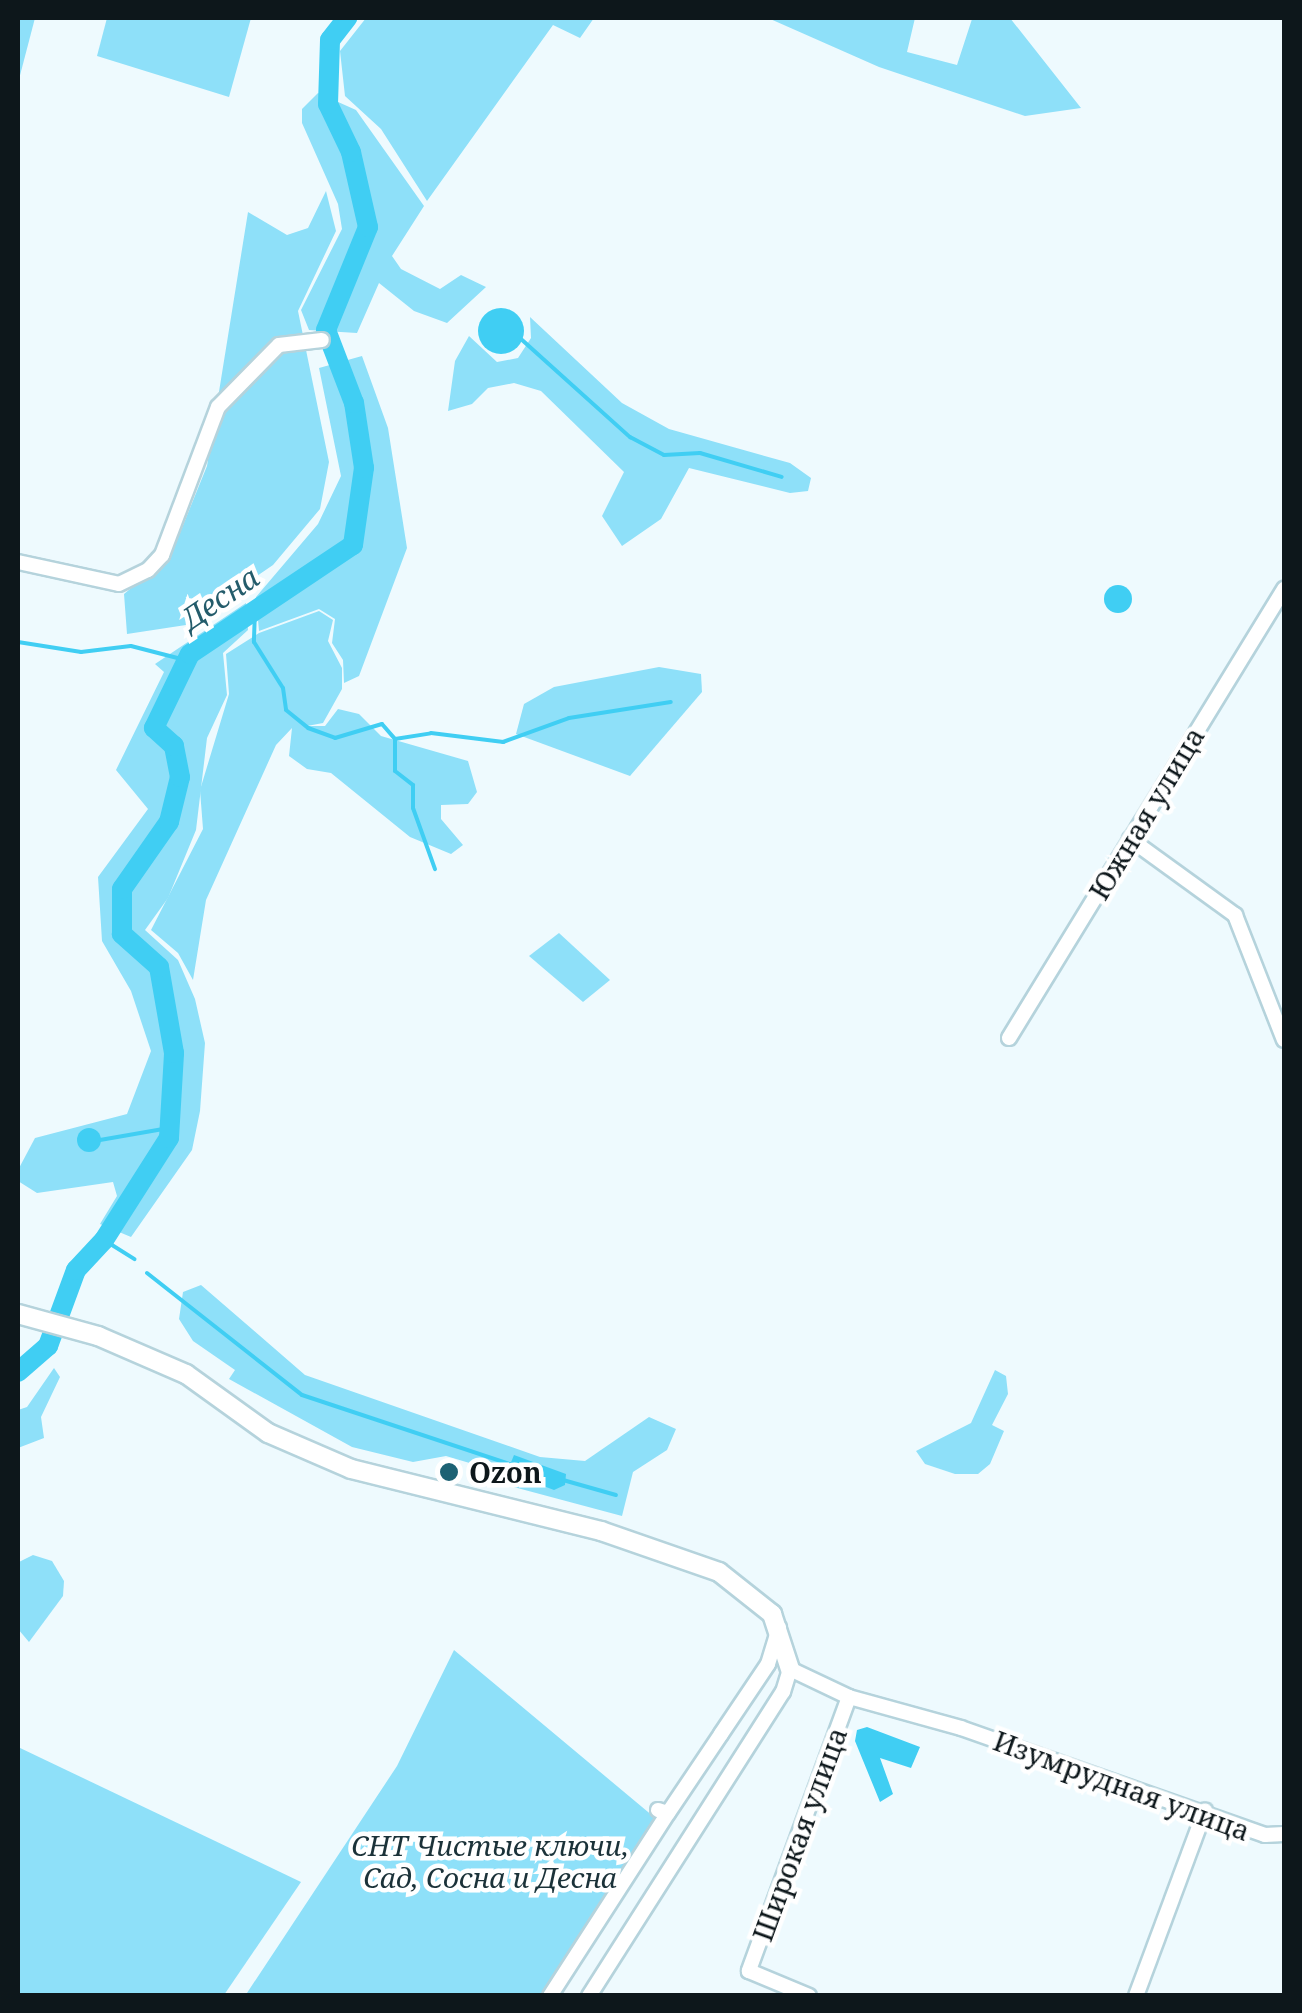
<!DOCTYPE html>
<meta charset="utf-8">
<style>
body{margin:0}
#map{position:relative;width:1302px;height:2013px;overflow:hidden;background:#eefafe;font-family:"Noto Serif",serif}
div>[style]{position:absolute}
.green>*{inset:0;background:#8ee0f9}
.water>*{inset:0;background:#40cef3}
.round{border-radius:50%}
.stream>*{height:4px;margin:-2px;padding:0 2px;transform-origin:2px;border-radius:2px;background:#40cef3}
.river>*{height:20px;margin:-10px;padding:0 10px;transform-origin:10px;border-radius:10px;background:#40cef3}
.roads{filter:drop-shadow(2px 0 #b5d3dc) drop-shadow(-2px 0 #b5d3dc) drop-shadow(0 2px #b5d3dc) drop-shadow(0 -2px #b5d3dc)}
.minor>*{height:14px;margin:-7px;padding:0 7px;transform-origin:7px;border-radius:7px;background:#fff}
.tertiary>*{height:18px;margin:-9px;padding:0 9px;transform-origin:9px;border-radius:9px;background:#fff}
.dots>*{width:28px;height:28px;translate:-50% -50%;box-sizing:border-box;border:5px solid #fff;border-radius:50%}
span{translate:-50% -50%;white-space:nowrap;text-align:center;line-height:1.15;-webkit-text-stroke:9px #fff;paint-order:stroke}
.street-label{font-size:28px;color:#0d171b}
.poi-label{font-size:28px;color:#0d171b;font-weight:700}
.left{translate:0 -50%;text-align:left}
.park-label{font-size:28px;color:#1b3239;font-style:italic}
.water-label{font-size:30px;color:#245c6b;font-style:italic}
.frame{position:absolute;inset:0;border:20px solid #0d171b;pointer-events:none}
</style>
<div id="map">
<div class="green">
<div style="clip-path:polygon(18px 18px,35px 18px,18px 83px)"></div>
<div style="clip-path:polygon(107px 18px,251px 18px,229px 97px,97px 56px)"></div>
<div style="clip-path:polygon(366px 18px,594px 18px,580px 38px,553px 25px,427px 201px,381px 129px,345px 96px,340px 51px)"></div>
<div style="clip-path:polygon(768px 18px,915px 18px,907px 52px,957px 65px,972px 19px,1010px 18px,1081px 108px,1025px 116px,879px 67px)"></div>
<div style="clip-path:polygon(318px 93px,356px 110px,424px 206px,392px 256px,401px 269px,440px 289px,461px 275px,486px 287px,447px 323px,414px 311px,379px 283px,357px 333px,309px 330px,301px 310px,342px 229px,338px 204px,302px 123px,302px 109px)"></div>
<div style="clip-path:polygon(326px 191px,336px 231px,298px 311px,329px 462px,320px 509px,273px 565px,186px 625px,127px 634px,124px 594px,171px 555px,207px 466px,248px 212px,287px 235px,308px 228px)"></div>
<div style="clip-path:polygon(530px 317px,622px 403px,669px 429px,790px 463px,811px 478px,808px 491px,790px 493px,689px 468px,661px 519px,622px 546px,602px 516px,624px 472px,541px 391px,514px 383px,488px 388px,472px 404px,448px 411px,455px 361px,469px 336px,497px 362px,518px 358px,531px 338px)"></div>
<div style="clip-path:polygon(362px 356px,388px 428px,407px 548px,359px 676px,344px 683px,343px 660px,332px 643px,335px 619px,319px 609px,259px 631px,256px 597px,318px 524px,341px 476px,319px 368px)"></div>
<div style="clip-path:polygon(246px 603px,248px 630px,223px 653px,227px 695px,207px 738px,196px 830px,168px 898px,145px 930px,178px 960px,195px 999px,205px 1043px,200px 1111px,192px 1150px,131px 1237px,100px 1224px,117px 1196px,113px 1182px,37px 1193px,18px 1181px,18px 1170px,35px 1138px,127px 1114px,151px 1051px,131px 991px,102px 941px,98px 877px,148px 809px,116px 770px,164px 672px,155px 664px)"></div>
<div style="clip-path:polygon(319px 611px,333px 620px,328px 641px,342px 668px,342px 689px,323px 723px,307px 726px,325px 726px,338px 709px,359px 714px,381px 736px,468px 761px,477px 792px,468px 804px,441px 805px,441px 819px,463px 845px,451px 854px,410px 837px,331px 773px,307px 769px,289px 756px,292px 728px,276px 745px,206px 900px,193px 980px,178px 953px,151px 930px,203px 829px,200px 790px,229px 694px,226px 654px,259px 633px)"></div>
<div style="clip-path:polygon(659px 667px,701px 674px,702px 692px,630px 776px,516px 734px,524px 704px,554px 687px)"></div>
<div style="clip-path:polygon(559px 933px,610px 980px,583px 1002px,529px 956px)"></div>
<div style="clip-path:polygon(201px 1285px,305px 1375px,540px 1457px,585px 1461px,649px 1417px,676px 1429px,667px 1450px,633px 1472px,622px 1516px,502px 1484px,483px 1467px,446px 1456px,413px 1462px,352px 1447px,229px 1379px,235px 1370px,193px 1341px,179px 1319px,183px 1292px)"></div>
<div style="clip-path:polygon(54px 1368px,60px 1377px,41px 1417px,44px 1438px,18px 1448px,18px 1410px,27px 1407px)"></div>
<div style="clip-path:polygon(995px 1370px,1006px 1376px,1008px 1394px,992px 1425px,1004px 1431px,990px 1464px,978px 1474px,955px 1474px,925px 1464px,916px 1451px,971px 1423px)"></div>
<div style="clip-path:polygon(33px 1555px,52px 1561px,64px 1581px,63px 1596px,29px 1642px,18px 1629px,18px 1580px,19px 1562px)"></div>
<div style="clip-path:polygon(454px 1650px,666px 1827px,557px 1995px,245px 1996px,397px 1766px)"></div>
<div style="clip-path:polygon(18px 1747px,301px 1882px,224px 1995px,18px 1995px)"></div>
</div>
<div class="water">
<div class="round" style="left:478px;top:308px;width:46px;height:46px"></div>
<div class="round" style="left:1104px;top:585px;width:28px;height:28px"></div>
<div class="round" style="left:77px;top:1128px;width:24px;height:24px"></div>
<div style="clip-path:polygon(514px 1455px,566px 1474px,565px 1485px,554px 1490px,507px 1472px)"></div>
<div style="clip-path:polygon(867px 1727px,920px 1747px,911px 1768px,880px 1758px,893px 1794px,880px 1802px,855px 1741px,857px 1730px)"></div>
</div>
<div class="stream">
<div style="left:521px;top:339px;width:147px;rotate:42deg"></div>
<div style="left:630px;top:437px;width:38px;rotate:28deg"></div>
<div style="left:664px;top:455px;width:36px;rotate:-3deg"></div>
<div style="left:700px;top:453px;width:85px;rotate:16.3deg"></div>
<div style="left:255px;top:610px;width:32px;rotate:92deg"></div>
<div style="left:254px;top:642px;width:54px;rotate:57.8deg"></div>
<div style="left:283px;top:688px;width:22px;rotate:82deg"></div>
<div style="left:286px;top:710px;width:28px;rotate:39deg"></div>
<div style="left:308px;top:728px;width:29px;rotate:20deg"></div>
<div style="left:335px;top:738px;width:49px;rotate:-16.6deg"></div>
<div style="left:382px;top:724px;width:20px;rotate:49deg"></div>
<div style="left:395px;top:739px;width:32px;rotate:90deg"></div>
<div style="left:395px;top:771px;width:23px;rotate:38deg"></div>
<div style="left:413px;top:785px;width:23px;rotate:90deg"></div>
<div style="left:413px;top:808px;width:65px;rotate:70.2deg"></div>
<div style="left:18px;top:642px;width:64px;rotate:9deg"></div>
<div style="left:81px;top:652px;width:50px;rotate:-6.8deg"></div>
<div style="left:131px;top:646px;width:60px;rotate:14.5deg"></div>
<div style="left:395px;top:739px;width:36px;rotate:-9deg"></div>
<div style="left:431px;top:733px;width:73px;rotate:7.1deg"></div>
<div style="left:503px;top:742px;width:70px;rotate:-20deg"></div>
<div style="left:569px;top:718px;width:103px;rotate:-8.9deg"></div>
<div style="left:100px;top:1140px;width:70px;rotate:-9.9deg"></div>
<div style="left:104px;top:1240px;width:36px;rotate:32deg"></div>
<div style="left:147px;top:1273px;width:197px;rotate:38.2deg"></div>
<div style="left:302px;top:1395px;width:225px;rotate:18.4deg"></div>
<div style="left:563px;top:1480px;width:55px;rotate:15.8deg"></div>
</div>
<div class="river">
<div style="left:18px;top:1372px;width:40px;rotate:-41deg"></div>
<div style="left:48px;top:1346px;width:81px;rotate:-69.8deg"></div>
<div style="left:76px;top:1270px;width:41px;rotate:-47deg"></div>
<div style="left:104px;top:1240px;width:121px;rotate:-57.5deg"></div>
<div style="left:169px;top:1138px;width:85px;rotate:-86.6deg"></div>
<div style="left:174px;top:1053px;width:87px;rotate:-99.9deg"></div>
<div style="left:159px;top:967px;width:50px;rotate:-138.3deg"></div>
<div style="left:122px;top:934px;width:45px;rotate:-90deg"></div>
<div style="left:122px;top:889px;width:82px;rotate:-55deg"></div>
<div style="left:169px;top:822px;width:46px;rotate:-76.3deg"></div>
<div style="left:180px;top:777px;width:32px;rotate:-101deg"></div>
<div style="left:174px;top:746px;width:27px;rotate:-138deg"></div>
<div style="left:154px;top:728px;width:82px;rotate:-64.1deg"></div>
<div style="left:190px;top:654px;width:196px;rotate:-33.8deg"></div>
<div style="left:353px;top:545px;width:78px;rotate:-81.9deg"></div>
<div style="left:364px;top:468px;width:66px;rotate:-98.7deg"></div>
<div style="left:354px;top:403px;width:78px;rotate:-111deg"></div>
<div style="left:326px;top:330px;width:111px;rotate:-67.8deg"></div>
<div style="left:368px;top:227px;width:77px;rotate:-102.8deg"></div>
<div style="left:351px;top:152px;width:53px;rotate:-115.6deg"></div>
<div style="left:328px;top:104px;width:64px;rotate:-88.2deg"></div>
<div style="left:330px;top:40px;width:28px;rotate:-52deg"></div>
</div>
<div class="roads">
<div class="minor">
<div style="left:18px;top:562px;width:103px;rotate:12.3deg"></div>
<div style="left:119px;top:584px;width:32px;rotate:-26deg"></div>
<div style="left:148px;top:570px;width:21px;rotate:-47deg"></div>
<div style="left:162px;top:555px;width:158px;rotate:-69.3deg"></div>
<div style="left:218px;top:407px;width:87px;rotate:-45.5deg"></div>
<div style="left:279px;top:345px;width:43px;rotate:-6.6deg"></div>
<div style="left:1130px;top:839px;width:130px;rotate:35.9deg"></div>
<div style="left:1235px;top:915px;width:134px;rotate:68.6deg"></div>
<div style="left:1009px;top:1038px;width:527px;rotate:-58.51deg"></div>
<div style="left:849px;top:1697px;width:116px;rotate:15.5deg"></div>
<div style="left:961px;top:1728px;width:322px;rotate:19.4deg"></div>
<div style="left:1265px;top:1835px;width:19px;rotate:-3deg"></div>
<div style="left:658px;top:1810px;width:10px;rotate:17deg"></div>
<div style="left:668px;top:1813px;width:95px;rotate:-56.1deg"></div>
<div style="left:721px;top:1734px;width:84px;rotate:-56.1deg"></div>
<div style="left:768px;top:1664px;width:38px;rotate:-73deg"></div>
<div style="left:550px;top:1996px;width:218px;rotate:-57.2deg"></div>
<div style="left:589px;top:1996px;width:361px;rotate:-57.5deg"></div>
<div style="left:783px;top:1692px;width:24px;rotate:-73deg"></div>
<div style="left:790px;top:1669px;width:65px;rotate:25.4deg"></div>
<div style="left:849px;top:1697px;width:292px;rotate:110.1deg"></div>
<div style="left:749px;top:1971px;width:65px;rotate:22.6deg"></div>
<div style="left:1136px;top:1996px;width:198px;rotate:-69.6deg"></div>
</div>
<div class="tertiary">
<div style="left:18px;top:1314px;width:83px;rotate:15.4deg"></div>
<div style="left:98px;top:1336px;width:96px;rotate:23.4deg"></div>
<div style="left:186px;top:1374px;width:101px;rotate:35.7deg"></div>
<div style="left:268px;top:1433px;width:90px;rotate:23.4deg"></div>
<div style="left:351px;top:1469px;width:258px;rotate:13.9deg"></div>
<div style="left:601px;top:1531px;width:125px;rotate:19.2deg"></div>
<div style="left:719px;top:1572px;width:68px;rotate:38.4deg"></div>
<div style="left:772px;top:1614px;width:58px;rotate:71.9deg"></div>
</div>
</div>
<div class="dots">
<div style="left:449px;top:1472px;background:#1d6274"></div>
</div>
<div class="street-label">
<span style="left:1146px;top:813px;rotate:-59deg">Южная улица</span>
<span style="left:1122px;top:1785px;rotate:20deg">Изумрудная улица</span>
<span style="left:799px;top:1834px;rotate:-70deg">Широкая улица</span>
</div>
<div class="poi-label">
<span class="left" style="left:469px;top:1472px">Ozon</span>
</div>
<div class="park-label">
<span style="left:490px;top:1861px">СНТ Чистые ключи,<br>Сад, Сосна и Десна</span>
</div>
<div class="water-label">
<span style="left:220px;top:598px;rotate:-34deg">Десна</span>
</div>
<div class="frame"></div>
</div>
